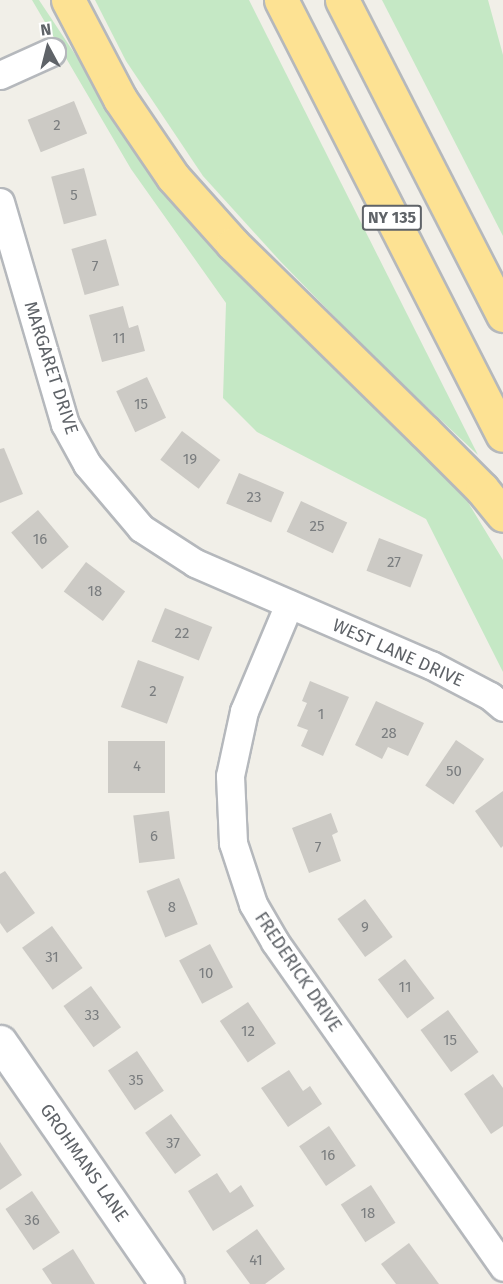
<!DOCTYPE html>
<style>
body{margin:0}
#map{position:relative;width:503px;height:1284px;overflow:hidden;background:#f1efe8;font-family:"Fira Sans",sans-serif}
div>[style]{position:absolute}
.green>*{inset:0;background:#c5e8c5}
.building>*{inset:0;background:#cccac5;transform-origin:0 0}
.roads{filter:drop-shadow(2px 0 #b5b8bc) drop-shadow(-2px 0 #b5b8bc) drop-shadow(0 2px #b5b8bc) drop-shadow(0 -2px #b5b8bc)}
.minor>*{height:27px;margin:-13.5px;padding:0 13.5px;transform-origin:13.5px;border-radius:13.5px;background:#fff}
.tertiary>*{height:33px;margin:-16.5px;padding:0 16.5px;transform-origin:16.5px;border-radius:16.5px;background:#fff}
.motorway>*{height:33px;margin:-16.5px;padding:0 16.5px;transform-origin:16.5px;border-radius:16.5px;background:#fde293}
span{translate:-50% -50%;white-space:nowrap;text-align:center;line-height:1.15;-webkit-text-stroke:4.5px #fff;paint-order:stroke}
.number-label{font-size:15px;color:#7a7d7f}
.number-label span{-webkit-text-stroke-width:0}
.shield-label span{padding:2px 4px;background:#fff;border:2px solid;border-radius:4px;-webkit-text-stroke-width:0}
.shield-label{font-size:16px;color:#5f6368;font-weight:700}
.street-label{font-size:18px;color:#5f6368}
.north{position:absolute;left:18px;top:18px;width:60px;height:60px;-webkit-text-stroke:4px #fff;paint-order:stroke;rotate:353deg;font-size:16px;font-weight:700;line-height:24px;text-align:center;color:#5f6368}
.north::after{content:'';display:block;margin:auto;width:21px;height:27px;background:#5f6368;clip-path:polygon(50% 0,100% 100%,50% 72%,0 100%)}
</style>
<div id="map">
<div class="green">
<div style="clip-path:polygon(32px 0,39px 0,148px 164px,393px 414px,463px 494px,503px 560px,503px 672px,426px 519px,257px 432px,223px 398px,226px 303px,131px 169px)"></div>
<div style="clip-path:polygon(95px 0,249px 0,478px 455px,379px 362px,281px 262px,203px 176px,126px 61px)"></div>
<div style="clip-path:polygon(382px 0,488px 0,503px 55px,503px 236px)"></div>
</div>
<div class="building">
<div style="left:74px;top:101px;width:35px;height:50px;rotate:68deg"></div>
<div style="left:84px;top:168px;width:49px;height:34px;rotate:75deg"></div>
<div style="left:106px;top:239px;width:48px;height:36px;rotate:74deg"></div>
<div style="clip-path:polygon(123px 306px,129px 328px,138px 325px,145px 351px,102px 362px,89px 315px)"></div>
<div style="left:147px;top:377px;width:45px;height:34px;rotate:65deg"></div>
<div style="left:182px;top:431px;width:48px;height:36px;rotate:37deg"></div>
<div style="clip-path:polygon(4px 448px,23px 494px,0 503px,0 449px)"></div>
<div style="left:239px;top:473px;width:49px;height:33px;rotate:23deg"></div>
<div style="left:301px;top:501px;width:51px;height:34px;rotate:25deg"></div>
<div style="left:38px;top:510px;width:48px;height:35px;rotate:50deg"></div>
<div style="left:379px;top:538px;width:47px;height:35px;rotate:21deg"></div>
<div style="left:86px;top:562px;width:49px;height:37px;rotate:37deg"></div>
<div style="left:165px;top:608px;width:51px;height:36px;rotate:22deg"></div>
<div style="left:138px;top:660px;width:49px;height:50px;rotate:20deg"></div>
<div style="clip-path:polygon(310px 681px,349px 697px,323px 756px,301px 746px,308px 730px,297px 726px,307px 703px,302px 701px)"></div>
<div style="clip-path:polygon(376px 701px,424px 723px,408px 756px,388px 747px,382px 759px,355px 745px)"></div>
<div style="left:456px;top:740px;width:34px;height:55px;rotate:34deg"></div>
<div style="left:108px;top:741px;width:57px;height:52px"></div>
<div style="clip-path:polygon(503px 791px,503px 846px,501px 848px,475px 811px)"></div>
<div style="left:169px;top:811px;width:48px;height:36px;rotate:83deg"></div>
<div style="clip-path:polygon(331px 813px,338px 832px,332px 835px,341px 861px,309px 873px,292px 828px)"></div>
<div style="clip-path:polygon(5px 871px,35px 913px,7px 933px,0 923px,0 874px)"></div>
<div style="left:179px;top:878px;width:50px;height:35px;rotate:68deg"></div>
<div style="left:365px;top:899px;width:47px;height:34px;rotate:54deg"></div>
<div style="left:52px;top:926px;width:52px;height:37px;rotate:54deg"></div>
<div style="left:210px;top:944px;width:49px;height:35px;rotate:62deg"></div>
<div style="left:405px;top:959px;width:49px;height:34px;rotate:53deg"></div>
<div style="left:91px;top:986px;width:51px;height:34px;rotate:54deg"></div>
<div style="left:248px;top:1002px;width:50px;height:34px;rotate:56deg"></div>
<div style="left:448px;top:1010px;width:52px;height:34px;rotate:54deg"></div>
<div style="left:137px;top:1051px;width:48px;height:35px;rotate:56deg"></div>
<div style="clip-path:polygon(289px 1070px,303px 1091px,310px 1086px,322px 1104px,288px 1127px,261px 1088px)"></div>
<div style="clip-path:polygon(493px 1074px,503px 1088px,503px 1126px,491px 1134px,464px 1094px)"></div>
<div style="left:171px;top:1114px;width:51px;height:32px;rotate:54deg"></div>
<div style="left:329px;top:1126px;width:48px;height:36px;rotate:56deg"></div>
<div style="clip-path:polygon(0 1142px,22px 1175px,0 1190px)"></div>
<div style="clip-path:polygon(217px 1173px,230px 1193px,241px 1185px,254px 1206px,213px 1231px,188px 1191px)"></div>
<div style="left:371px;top:1185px;width:45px;height:36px;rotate:57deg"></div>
<div style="left:32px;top:1191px;width:50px;height:32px;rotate:56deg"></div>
<div style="clip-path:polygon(257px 1229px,285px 1269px,265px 1284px,250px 1284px,226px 1251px)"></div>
<div style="clip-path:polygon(409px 1243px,439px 1284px,396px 1284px,381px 1264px)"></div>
<div style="clip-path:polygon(73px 1249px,95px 1284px,52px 1284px,42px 1269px)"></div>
</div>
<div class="roads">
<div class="minor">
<div style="left:0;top:75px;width:56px;rotate:-24.3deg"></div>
<div style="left:0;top:202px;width:231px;rotate:73.7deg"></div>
<div style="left:65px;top:424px;width:46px;rotate:61.2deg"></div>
<div style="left:87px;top:464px;width:84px;rotate:49.8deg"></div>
<div style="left:141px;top:528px;width:64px;rotate:32.9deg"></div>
<div style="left:195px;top:563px;width:257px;rotate:23.4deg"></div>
<div style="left:431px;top:665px;width:67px;rotate:27.7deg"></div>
<div style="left:490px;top:696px;width:17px;rotate:40deg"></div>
<div style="left:289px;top:604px;width:116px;rotate:112.8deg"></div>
<div style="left:244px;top:711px;width:66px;rotate:102.2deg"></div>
<div style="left:230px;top:776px;width:67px;rotate:87.4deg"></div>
<div style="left:233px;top:843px;width:64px;rotate:71.8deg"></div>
<div style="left:253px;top:904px;width:44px;rotate:59.9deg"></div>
<div style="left:275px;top:942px;width:397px;rotate:54.9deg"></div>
</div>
<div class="tertiary">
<div style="left:0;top:1042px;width:294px;rotate:55.4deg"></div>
</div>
<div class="motorway">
<div style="left:68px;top:0;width:112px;rotate:62.3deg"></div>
<div style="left:120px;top:99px;width:94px;rotate:55.8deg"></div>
<div style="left:173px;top:177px;width:90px;rotate:48.2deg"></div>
<div style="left:233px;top:244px;width:267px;rotate:44.4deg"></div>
<div style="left:424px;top:431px;width:82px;rotate:45deg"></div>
<div style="left:482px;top:489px;width:33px;rotate:51deg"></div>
<div style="left:281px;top:0;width:488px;rotate:63deg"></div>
<div style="left:342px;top:0;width:354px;rotate:62.9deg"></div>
</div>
</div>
<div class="number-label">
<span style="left:57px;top:126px">2</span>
<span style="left:74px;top:196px">5</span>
<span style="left:95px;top:267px">7</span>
<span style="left:119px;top:339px">11</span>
<span style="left:141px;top:405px">15</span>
<span style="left:190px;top:460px">19</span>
<span style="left:254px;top:498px">23</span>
<span style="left:317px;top:527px">25</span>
<span style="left:40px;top:540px">16</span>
<span style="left:394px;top:563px">27</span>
<span style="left:95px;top:592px">18</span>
<span style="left:182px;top:634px">22</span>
<span style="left:153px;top:692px">2</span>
<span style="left:321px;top:715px">1</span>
<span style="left:389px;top:734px">28</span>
<span style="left:137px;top:767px">4</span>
<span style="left:454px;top:772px">50</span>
<span style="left:154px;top:837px">6</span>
<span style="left:318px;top:848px">7</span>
<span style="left:172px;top:908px">8</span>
<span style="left:365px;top:928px">9</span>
<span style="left:52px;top:958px">31</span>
<span style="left:206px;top:974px">10</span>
<span style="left:405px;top:988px">11</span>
<span style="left:92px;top:1016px">33</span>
<span style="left:248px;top:1032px">12</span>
<span style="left:450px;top:1041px">15</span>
<span style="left:136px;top:1081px">35</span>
<span style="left:173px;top:1144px">37</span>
<span style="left:328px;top:1156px">16</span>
<span style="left:368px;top:1214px">18</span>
<span style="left:32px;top:1221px">36</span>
<span style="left:256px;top:1261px">41</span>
</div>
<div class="shield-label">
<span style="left:392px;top:218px">NY 135</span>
</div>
<div class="street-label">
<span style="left:51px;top:368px;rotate:72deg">MARGARET DRIVE</span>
<span style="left:398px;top:653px;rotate:24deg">WEST LANE DRIVE</span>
<span style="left:298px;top:972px;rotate:56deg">FREDERICK DRIVE</span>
<span style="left:84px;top:1163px;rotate:55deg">GROHMANS LANE</span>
</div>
<div class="north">N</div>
</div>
